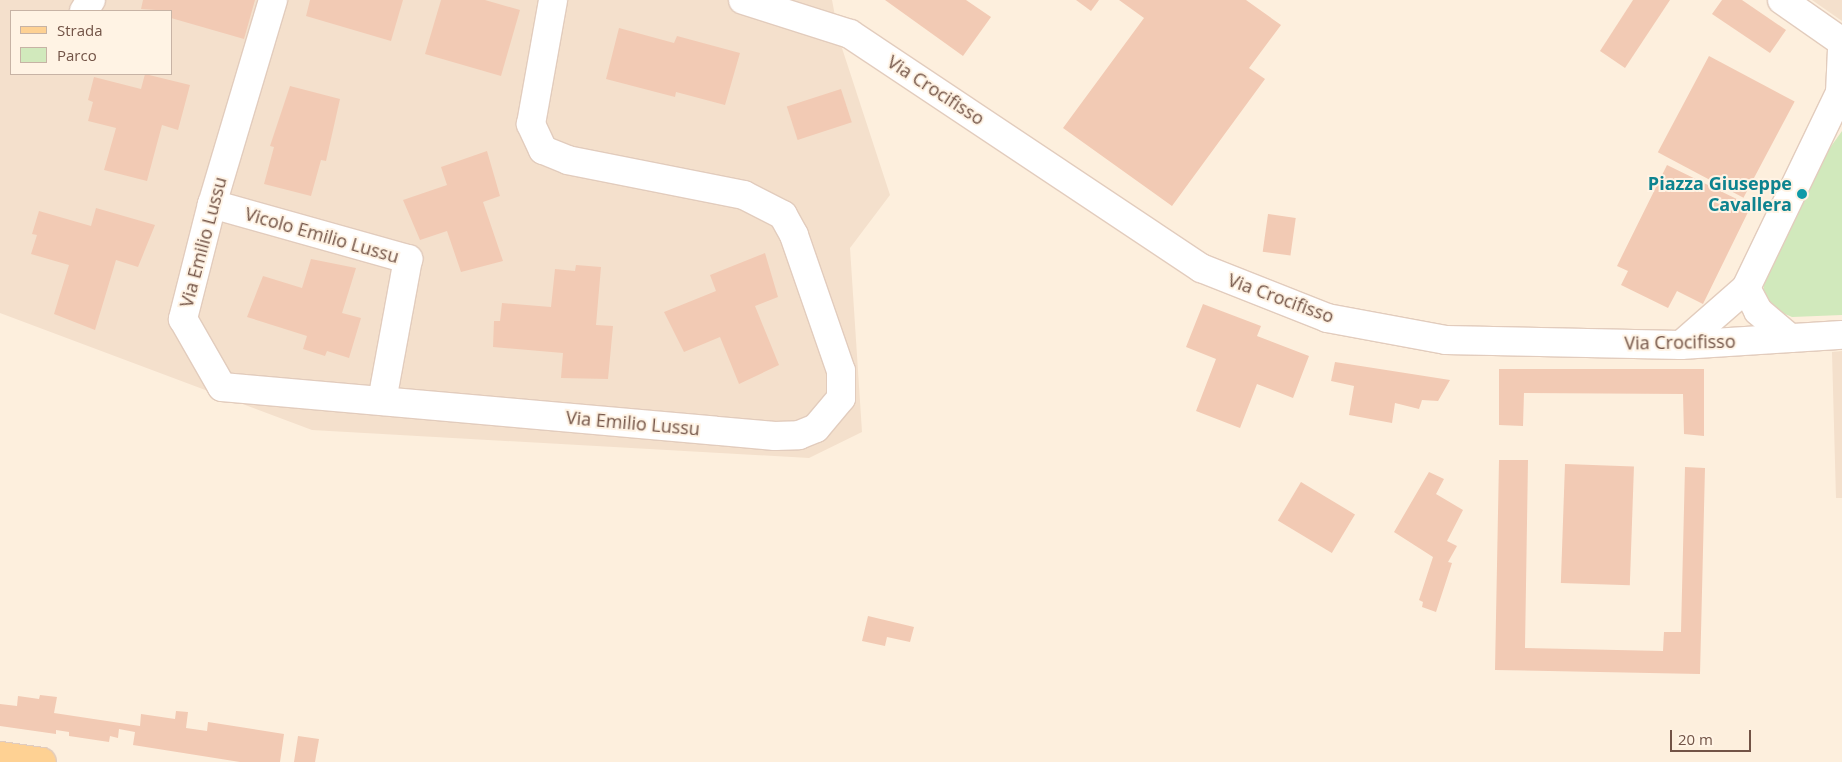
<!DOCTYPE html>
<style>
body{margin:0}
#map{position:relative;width:1842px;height:762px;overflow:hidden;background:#fdefdd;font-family:"Open Sans",sans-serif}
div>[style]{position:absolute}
.residential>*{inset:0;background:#f4e0cc}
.green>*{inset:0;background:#d1e9bc}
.building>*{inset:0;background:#f2cab4;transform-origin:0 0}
.roads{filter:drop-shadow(1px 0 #e2ccbd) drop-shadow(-1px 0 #e2ccbd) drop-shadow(0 1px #e2ccbd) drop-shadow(0 -1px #e2ccbd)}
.street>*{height:28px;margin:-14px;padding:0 14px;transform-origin:14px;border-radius:14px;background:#fff}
.secondary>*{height:28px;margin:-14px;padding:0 14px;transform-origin:14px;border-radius:14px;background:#fff}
.primary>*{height:28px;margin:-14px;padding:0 14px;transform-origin:14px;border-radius:14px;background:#fed193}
.dots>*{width:14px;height:14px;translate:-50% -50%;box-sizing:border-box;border:2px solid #fff3e4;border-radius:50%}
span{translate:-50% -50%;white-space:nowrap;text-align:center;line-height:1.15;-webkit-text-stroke:4px #fff3e4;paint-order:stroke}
.street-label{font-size:18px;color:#725346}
.culture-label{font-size:18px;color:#0d838f;font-weight:700}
.right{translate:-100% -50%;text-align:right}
.legend{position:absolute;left:10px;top:10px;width:162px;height:65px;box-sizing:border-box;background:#fff3e4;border:1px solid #c7b3a5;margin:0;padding:6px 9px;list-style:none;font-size:15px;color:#725346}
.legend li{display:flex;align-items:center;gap:10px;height:25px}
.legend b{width:25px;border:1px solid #c7b3a5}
.scale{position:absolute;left:1670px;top:730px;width:81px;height:22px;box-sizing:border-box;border:2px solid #725346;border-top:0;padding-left:6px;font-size:15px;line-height:18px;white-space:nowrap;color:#725346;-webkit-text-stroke:4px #fff3e4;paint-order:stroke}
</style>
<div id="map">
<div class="residential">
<div style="clip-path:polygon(evenodd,0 0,832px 0,840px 42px,890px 195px,850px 248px,862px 432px,809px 458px,312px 430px,0 313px,0 0,11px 11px,171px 11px,171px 74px,11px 74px,11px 11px)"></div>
<div style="clip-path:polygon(1812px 0,1842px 0,1842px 21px)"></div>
<div style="clip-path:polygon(1842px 351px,1842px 498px,1836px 498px,1832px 352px)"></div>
</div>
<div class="green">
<div style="clip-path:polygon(1842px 131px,1842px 315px,1792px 317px,1773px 309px,1763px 292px,1766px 272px,1817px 166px)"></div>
</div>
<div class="building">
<div style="clip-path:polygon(143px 0,255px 0,244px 39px,171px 18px,171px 11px,141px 9px)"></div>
<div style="clip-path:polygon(310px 0,403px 0,391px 41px,306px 16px)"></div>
<div style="clip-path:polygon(441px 0,485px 0,520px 10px,501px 76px,425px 54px)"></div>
<div style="clip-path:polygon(885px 0,966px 0,991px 17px,963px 56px)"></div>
<div style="clip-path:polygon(1076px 0,1099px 0,1091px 11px)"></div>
<div style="clip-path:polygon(1119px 0,1246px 0,1281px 25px,1249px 68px,1265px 79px,1172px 206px,1063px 128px,1144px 18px)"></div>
<div style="clip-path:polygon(1633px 0,1670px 0,1625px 68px,1600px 51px)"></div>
<div style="clip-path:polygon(1722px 0,1742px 0,1786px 30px,1770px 53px,1712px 14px)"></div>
<div style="clip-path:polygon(619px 28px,674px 43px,677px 36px,740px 53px,725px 105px,676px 92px,675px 97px,606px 79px)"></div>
<div style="left:1709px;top:56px;width:97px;height:109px;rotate:28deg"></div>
<div style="clip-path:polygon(145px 74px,190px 85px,178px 130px,162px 125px,147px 181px,104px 170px,116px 128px,88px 121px,93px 102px,88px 100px,94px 77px,141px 89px)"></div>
<div style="clip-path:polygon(290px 86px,340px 99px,326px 161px,321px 160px,311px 196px,264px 184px,274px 147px,270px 146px)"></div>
<div style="left:841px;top:89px;width:35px;height:57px;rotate:72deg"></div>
<div style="clip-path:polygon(487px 151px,500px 196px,483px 202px,503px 261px,461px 272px,447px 231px,420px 240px,403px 200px,447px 185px,441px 167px)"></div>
<div style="clip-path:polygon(1667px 165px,1751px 206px,1703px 304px,1677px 291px,1668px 308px,1621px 285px,1628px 271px,1617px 266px)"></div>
<div style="clip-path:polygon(96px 208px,155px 225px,138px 267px,116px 260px,95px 330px,54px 314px,69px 265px,31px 254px,37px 235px,32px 234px,39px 211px,91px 226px)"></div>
<div style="left:1268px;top:214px;width:28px;height:38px;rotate:8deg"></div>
<div style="clip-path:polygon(765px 253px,778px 297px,755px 306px,779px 365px,739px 384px,720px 337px,684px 352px,664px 312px,716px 291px,710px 275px)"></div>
<div style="clip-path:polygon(311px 259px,356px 268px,342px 313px,361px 318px,349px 358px,327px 351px,325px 356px,303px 349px,307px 336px,247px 317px,263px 276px,302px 288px)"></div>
<div style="clip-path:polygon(576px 265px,601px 267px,596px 325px,613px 326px,608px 379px,561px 378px,563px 353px,493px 347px,494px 321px,500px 321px,502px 303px,551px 307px,555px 269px,575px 271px)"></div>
<div style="clip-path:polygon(1203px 304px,1261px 326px,1257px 336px,1309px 356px,1293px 398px,1257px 384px,1240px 428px,1196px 411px,1216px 359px,1186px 347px)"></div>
<div style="clip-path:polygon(1335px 362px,1450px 380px,1438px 401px,1422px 400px,1419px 409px,1395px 403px,1392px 423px,1349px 415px,1354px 386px,1331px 381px)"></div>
<div style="clip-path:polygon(1499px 369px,1704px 369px,1704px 436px,1684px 434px,1683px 394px,1524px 393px,1523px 426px,1499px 425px)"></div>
<div style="clip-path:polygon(1499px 460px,1528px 460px,1525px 648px,1663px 651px,1664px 632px,1681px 632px,1685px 467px,1705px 468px,1700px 674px,1495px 670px)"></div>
<div style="left:1565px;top:464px;width:69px;height:119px;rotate:2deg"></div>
<div style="clip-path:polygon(1429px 472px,1444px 479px,1436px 494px,1463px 510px,1447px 541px,1457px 546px,1448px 562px,1452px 563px,1436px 612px,1422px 607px,1423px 602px,1419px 600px,1433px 557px,1394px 532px)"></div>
<div style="left:1301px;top:482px;width:63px;height:45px;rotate:31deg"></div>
<div style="clip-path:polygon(868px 616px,914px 627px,910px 642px,887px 637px,885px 646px,862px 641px)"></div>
<div style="clip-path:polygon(40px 695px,57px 697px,54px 713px,140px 726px,141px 714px,175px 719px,176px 711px,188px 712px,186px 728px,207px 731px,208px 722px,284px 734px,280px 762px,240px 762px,133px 745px,135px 732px,119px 729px,118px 738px,110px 736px,109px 742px,69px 736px,69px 732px,56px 730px,56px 734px,0 726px,0 704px,17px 706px,18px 696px,39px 699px)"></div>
<div style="clip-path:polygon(298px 736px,319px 739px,315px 762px,294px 762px)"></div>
</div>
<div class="roads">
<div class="street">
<div style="left:273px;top:0;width:213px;rotate:106.6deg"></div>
<div style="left:212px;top:204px;width:119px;rotate:104.2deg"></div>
<div style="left:183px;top:319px;width:78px;rotate:60.2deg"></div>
<div style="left:222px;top:387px;width:555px;rotate:5.06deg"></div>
<div style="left:775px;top:436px;width:24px;rotate:-2deg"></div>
<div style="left:799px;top:435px;width:18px;rotate:-22deg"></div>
<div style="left:816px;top:428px;width:39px;rotate:-50deg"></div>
<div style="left:841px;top:398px;width:27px;rotate:-90deg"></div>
<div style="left:841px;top:371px;width:144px;rotate:-109.1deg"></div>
<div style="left:794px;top:235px;width:23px;rotate:-119deg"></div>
<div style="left:783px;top:215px;width:44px;rotate:-152.9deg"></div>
<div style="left:744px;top:195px;width:179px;rotate:-168.8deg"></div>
<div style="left:568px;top:160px;width:27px;rotate:-158deg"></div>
<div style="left:543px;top:150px;width:29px;rotate:-115deg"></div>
<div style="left:531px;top:124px;width:126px;rotate:-79.9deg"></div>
<div style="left:1782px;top:0;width:73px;rotate:35deg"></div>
<div style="left:84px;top:11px;width:13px;rotate:-58deg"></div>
<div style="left:212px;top:204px;width:204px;rotate:15.7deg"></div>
<div style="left:408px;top:259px;width:144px;rotate:100.4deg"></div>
<div style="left:1746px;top:288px;width:26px;rotate:62deg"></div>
<div style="left:1758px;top:311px;width:42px;rotate:40.2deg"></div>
<div style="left:1681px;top:345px;width:86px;rotate:-41.2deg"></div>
<div style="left:1746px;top:288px;width:216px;rotate:-64.3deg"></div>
<div style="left:1840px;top:93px;width:44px;rotate:-87.4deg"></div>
</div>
<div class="secondary">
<div style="left:743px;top:0;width:112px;rotate:17.6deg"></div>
<div style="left:850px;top:34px;width:422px;rotate:33.7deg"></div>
<div style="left:1201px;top:268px;width:136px;rotate:21.6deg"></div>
<div style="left:1327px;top:318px;width:121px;rotate:10.5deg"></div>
<div style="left:1446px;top:340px;width:235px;rotate:1.2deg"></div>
<div style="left:1681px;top:345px;width:161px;rotate:-3.6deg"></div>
</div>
<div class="primary">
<div style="left:0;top:756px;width:42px;rotate:8.1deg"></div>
</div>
</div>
<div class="dots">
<div style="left:1802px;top:194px;background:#0f9aa8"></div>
</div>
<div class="street-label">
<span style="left:936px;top:90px;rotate:33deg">Via Crocifisso</span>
<span style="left:322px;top:235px;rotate:16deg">Vicolo Emilio Lussu</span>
<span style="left:203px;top:242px;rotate:-75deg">Via Emilio Lussu</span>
<span style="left:1281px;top:298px;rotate:20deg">Via Crocifisso</span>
<span style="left:1680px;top:342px;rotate:-1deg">Via Crocifisso</span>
<span style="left:633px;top:423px;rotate:5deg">Via Emilio Lussu</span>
</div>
<div class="culture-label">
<span class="right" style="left:1792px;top:194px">Piazza Giuseppe<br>Cavallera</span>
</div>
<ul class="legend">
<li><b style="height:6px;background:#fed193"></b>Strada</li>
<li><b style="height:14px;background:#d1e9bc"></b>Parco</li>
</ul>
<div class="scale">20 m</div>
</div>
